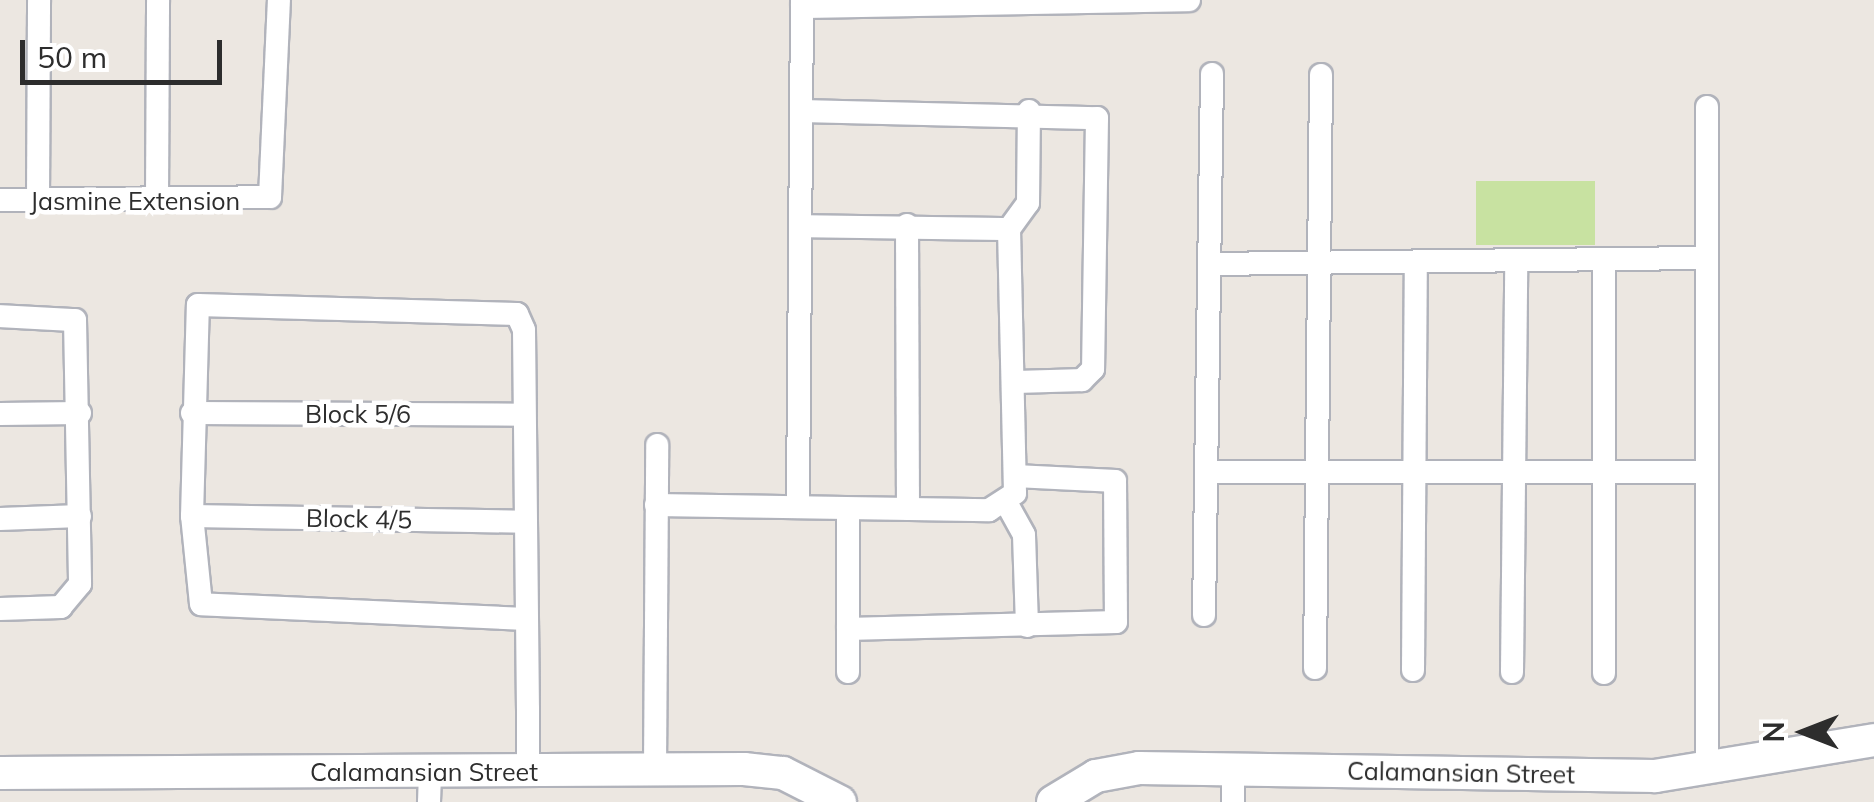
<!DOCTYPE html>
<style>
body{margin:0}
#map{position:relative;width:1874px;height:802px;overflow:hidden;background:#ece7e1;font-family:Mulish,sans-serif}
div>[style]{position:absolute}
.pitch>*{inset:0;background:#c8e2a1;transform-origin:0 0}
.roads{filter:drop-shadow(2px 0 #b1b3bb) drop-shadow(-2px 0 #b1b3bb) drop-shadow(0 2px #b1b3bb) drop-shadow(0 -2px #b1b3bb)}
.street>*{height:22px;margin:-11px;padding:0 11px;transform-origin:11px;border-radius:11px;background:#fff}
.secondary>*{height:32px;margin:-16px;padding:0 16px;transform-origin:16px;border-radius:16px;background:#fff}
span{translate:-50% -50%;white-space:nowrap;text-align:center;line-height:1.15;-webkit-text-stroke:9px #fff;paint-order:stroke}
.street-label{font-size:25px;color:#2d2d2d}
.north{position:absolute;left:1754px;top:682px;width:100px;height:100px;-webkit-text-stroke:8px #fff;paint-order:stroke;rotate:270deg;font-size:28px;font-weight:700;line-height:40px;text-align:center;color:#2d2d2d}
.north::after{content:'';display:block;margin:auto;width:35px;height:45px;background:#2d2d2d;clip-path:polygon(50% 0,100% 100%,50% 72%,0 100%)}
.scale{position:absolute;left:20px;top:40px;width:202px;height:45px;box-sizing:border-box;border:5px solid #2d2d2d;border-top:0;padding-left:12px;font-size:30px;line-height:35px;white-space:nowrap;color:#2d2d2d;-webkit-text-stroke:8px #fff;paint-order:stroke}
</style>
<div id="map">
<div class="pitch">
<div style="left:1476px;top:181px;width:119px;height:64px"></div>
</div>
<div class="roads">
<div class="street">
<div style="left:802px;top:7px;width:387px;rotate:-1deg"></div>
<div style="left:802px;top:111px;width:295px;rotate:1.4deg"></div>
<div style="left:1097px;top:118px;width:251px;rotate:90.9deg"></div>
<div style="left:1093px;top:369px;width:16px;rotate:135deg"></div>
<div style="left:1082px;top:380px;width:64px;rotate:178.2deg"></div>
<div style="left:0;top:200px;width:270px;rotate:-0.6deg"></div>
<div style="left:270px;top:197px;width:197px;rotate:-87.4deg"></div>
<div style="left:38px;top:200px;width:200px;rotate:-89.7deg"></div>
<div style="left:157px;top:200px;width:200px;rotate:-89.7deg"></div>
<div style="left:907px;top:225px;width:284px;rotate:89.8deg"></div>
<div style="left:1009px;top:229px;width:32px;rotate:-54deg"></div>
<div style="left:1028px;top:203px;width:92px;rotate:-89.4deg"></div>
<div style="left:1209px;top:264px;width:497px;rotate:-0.7deg"></div>
<div style="left:0;top:316px;width:75px;rotate:3.1deg"></div>
<div style="left:75px;top:320px;width:264px;rotate:88.9deg"></div>
<div style="left:80px;top:584px;width:30px;rotate:130deg"></div>
<div style="left:61px;top:607px;width:61px;rotate:178.1deg"></div>
<div style="left:192px;top:413px;width:332px;rotate:0.3deg"></div>
<div style="left:0;top:414px;width:80px;rotate:-0.7deg"></div>
<div style="left:1206px;top:472px;width:499px"></div>
<div style="left:798px;top:502px;width:502px;rotate:-89.54deg"></div>
<div style="left:1007px;top:504px;width:35px;rotate:61deg"></div>
<div style="left:1024px;top:535px;width:91px;rotate:88.1deg"></div>
<div style="left:656px;top:505px;width:333px;rotate:0.9deg"></div>
<div style="left:989px;top:510px;width:31px;rotate:-33deg"></div>
<div style="left:1015px;top:493px;width:264px;rotate:-91.3deg"></div>
<div style="left:1009px;top:229px;width:208px;rotate:-179.2deg"></div>
<div style="left:192px;top:516px;width:333px;rotate:1deg"></div>
<div style="left:0;top:519px;width:80px;rotate:-2.1deg"></div>
<div style="left:1204px;top:615px;width:541px;rotate:-89.15deg"></div>
<div style="left:526px;top:619px;width:325px;rotate:-177.4deg"></div>
<div style="left:201px;top:604px;width:88px;rotate:-95.8deg"></div>
<div style="left:192px;top:516px;width:211px;rotate:-88.4deg"></div>
<div style="left:198px;top:305px;width:319px;rotate:1.6deg"></div>
<div style="left:517px;top:314px;width:17px;rotate:66deg"></div>
<div style="left:524px;top:330px;width:379px;rotate:89.4deg"></div>
<div style="left:528px;top:709px;width:62px;rotate:90deg"></div>
<div style="left:848px;top:629px;width:268px;rotate:-1.5deg"></div>
<div style="left:1116px;top:622px;width:141px;rotate:-90.4deg"></div>
<div style="left:1115px;top:481px;width:99px;rotate:-177.1deg"></div>
<div style="left:1315px;top:668px;width:593px;rotate:-89.42deg"></div>
<div style="left:1413px;top:670px;width:408px;rotate:-89.6deg"></div>
<div style="left:848px;top:672px;width:162px;rotate:-90deg"></div>
<div style="left:1512px;top:672px;width:411px;rotate:-89.4deg"></div>
<div style="left:1604px;top:673px;width:413px;rotate:-90deg"></div>
<div style="left:655px;top:768px;width:323px;rotate:-89.6deg"></div>
<div style="left:1707px;top:768px;width:661px;rotate:-90deg"></div>
<div style="left:429px;top:802px;width:30px;rotate:-88deg"></div>
<div style="left:1233px;top:802px;width:30px;rotate:-90deg"></div>
</div>
<div class="secondary">
<div style="left:0;top:773px;width:744px;rotate:-0.31deg"></div>
<div style="left:744px;top:769px;width:39px;rotate:6deg"></div>
<div style="left:783px;top:773px;width:64px;rotate:27deg"></div>
<div style="left:1053px;top:802px;width:50px;rotate:-31.2deg"></div>
<div style="left:1096px;top:776px;width:44px;rotate:-10.5deg"></div>
<div style="left:1139px;top:768px;width:516px;rotate:0.89deg"></div>
<div style="left:1655px;top:776px;width:222px;rotate:-9.3deg"></div>
</div>
</div>
<div class="street-label">
<span style="left:135px;top:201px">Jasmine Extension</span>
<span style="left:358px;top:414px">Block 5/6</span>
<span style="left:359px;top:519px;rotate:1deg">Block 4/5</span>
<span style="left:424px;top:772px">Calamansian Street</span>
<span style="left:1461px;top:773px;rotate:1deg">Calamansian Street</span>
</div>
<div class="north">N</div>
<div class="scale">50 m</div>
</div>
